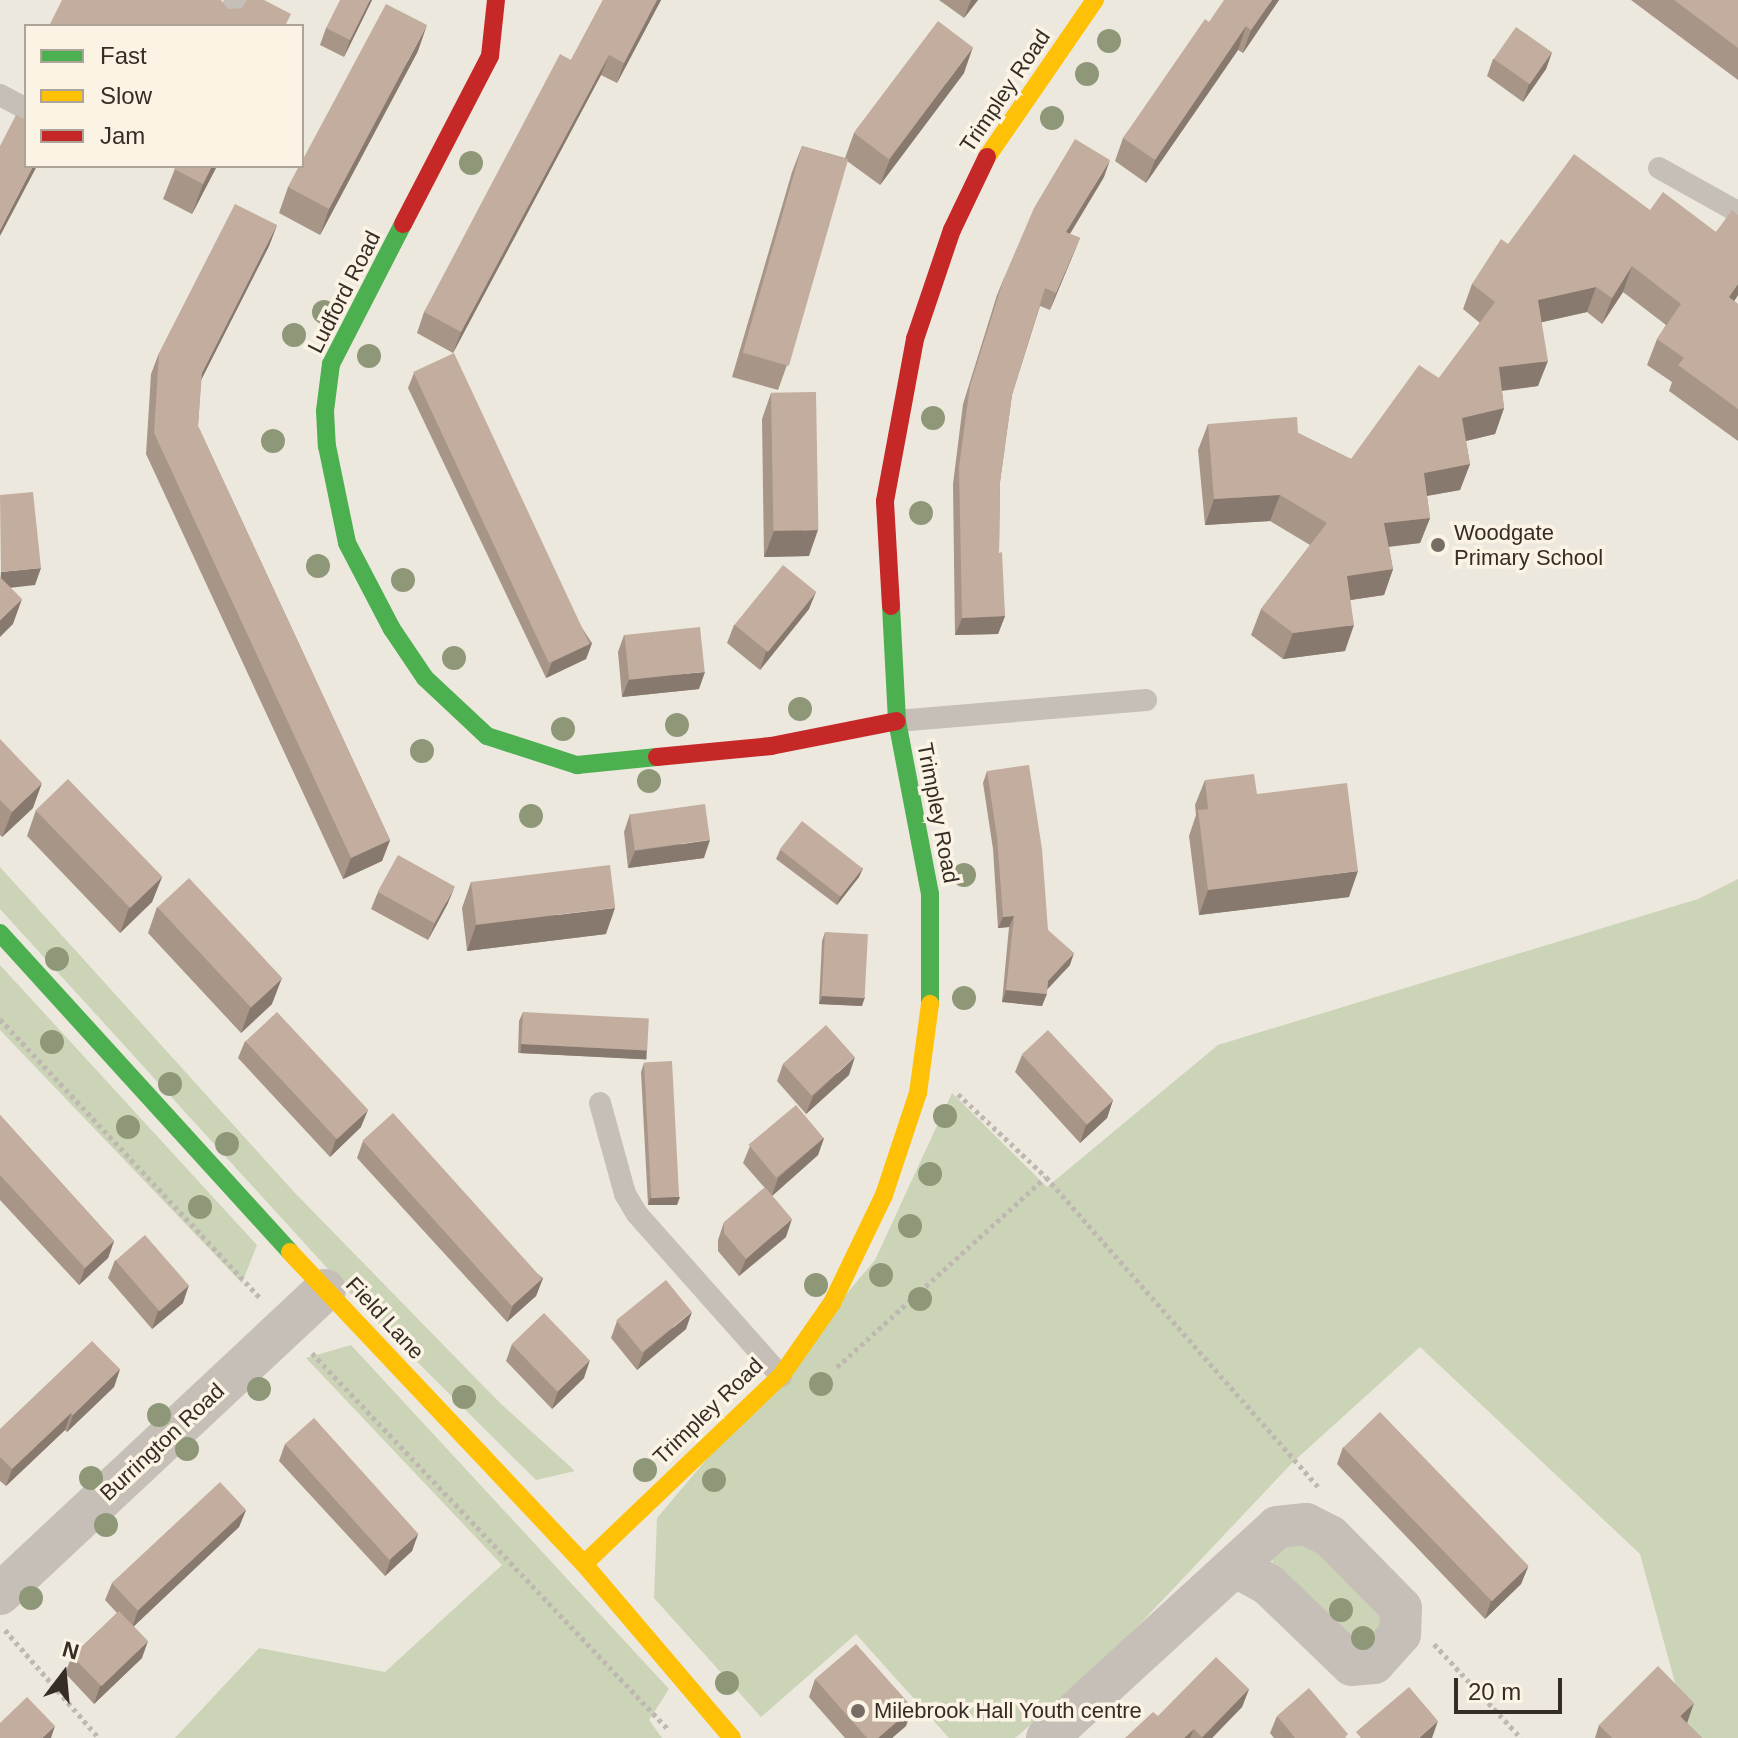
<!DOCTYPE html>
<style>
body{margin:0}
#map{position:relative;width:1738px;height:1738px;overflow:hidden;background:#ede8de;font-family:Helvetica,sans-serif}
div>[style]{position:absolute}
.green>*{inset:0;background:#cbd4b7}
.path>*{height:5px;margin-top:-2.5px;transform-origin:0;background:repeating-linear-gradient(90deg,#beb8b0 0 4px,transparent 0 8px)}
.lane>*{height:22px;margin:-11px;padding:0 11px;transform-origin:11px;border-radius:11px;background:#c6bfb7}
.street>*{height:42px;margin:-21px;padding:0 21px;transform-origin:21px;border-radius:21px;background:#c6bfb7}
.fast>*{height:18px;margin:-9px;padding:0 9px;transform-origin:9px;border-radius:9px;background:#4caf50}
.slow>*{height:18px;margin:-9px;padding:0 9px;transform-origin:9px;border-radius:9px;background:#ffc107}
.jam>*{height:18px;margin:-9px;padding:0 9px;transform-origin:9px;border-radius:9px;background:#c62828}
.trees>*{width:24px;height:24px;margin:-12px;border-radius:50%;background:#8e9879}
.wall>*{inset:0;background:#a79588}
.shaded-wall>*{inset:0;background:#88796f;transform-origin:0 0}
.building>*{inset:0;background:#c2ad9e;transform-origin:0 0}
.dots>*{width:22px;height:22px;translate:-50% -50%;box-sizing:border-box;border:4px solid #fbf3e4;border-radius:50%}
span{translate:-50% -50%;white-space:nowrap;text-align:center;line-height:1.15;-webkit-text-stroke:7px #fbf3e4;paint-order:stroke}
.street-label{font-size:22px;color:#362d26}
.poi-label{font-size:22px;color:#362d26}
.left{translate:0 -50%;text-align:left}
.legend{position:absolute;left:24px;top:24px;width:280px;height:144px;box-sizing:border-box;background:#fbf3e4;border:2px solid #aca498;margin:0;padding:10px 14px;list-style:none;font-size:24px;color:#362d26}
.legend li{display:flex;align-items:center;gap:16px;height:40px}
.legend b{width:40px;border:2px solid #aca498}
.north{position:absolute;left:24px;top:1634px;width:80px;height:80px;-webkit-text-stroke:6px #fbf3e4;paint-order:stroke;rotate:16deg;font-size:22px;font-weight:700;line-height:32px;text-align:center;color:#362d26}
.north::after{content:'';display:block;margin:auto;width:28px;height:36px;background:#362d26;clip-path:polygon(50% 0,100% 100%,50% 72%,0 100%)}
.scale{position:absolute;left:1454px;top:1678px;width:108px;height:36px;box-sizing:border-box;border:4px solid #362d26;border-top:0;padding-left:10px;font-size:24px;line-height:28px;white-space:nowrap;color:#362d26;-webkit-text-stroke:6px #fbf3e4;paint-order:stroke}
</style>
<div id="map">
<div class="green">
<div style="clip-path:polygon(0 867px,295px 1193px,499px 1402px,575px 1471px,536px 1480px,369px 1314px,0 909px)"></div>
<div style="clip-path:polygon(1738px 879px,1738px 1738px,1690px 1738px,1640px 1554px,1420px 1347px,1293px 1462px,1105px 1661px,1015px 1738px,949px 1738px,856px 1634px,761px 1717px,654px 1598px,657px 1518px,875px 1260px,952px 1093px,1047px 1187px,1218px 1045px,1698px 899px)"></div>
<div style="clip-path:polygon(0 965px,257px 1245px,242px 1283px,0 1030px)"></div>
<div style="clip-path:polygon(351px 1345px,669px 1689px,649px 1720px,662px 1738px,175px 1738px,259px 1648px,385px 1672px,502px 1565px,306px 1358px)"></div>
<div style="clip-path:polygon(1308px 1537px,1392px 1623px,1362px 1648px,1274px 1569px,1272px 1558px,1280px 1545px)"></div>
</div>
<div class="path">
<div style="left:0;top:1019px;width:383px;rotate:47deg"></div>
<div style="left:958px;top:1094px;width:121px;rotate:43.3deg"></div>
<div style="left:1046px;top:1177px;width:412px;rotate:48.7deg"></div>
<div style="left:312px;top:1353px;width:518px;rotate:46.57deg"></div>
<div style="left:837px;top:1367px;width:282px;rotate:-42.3deg"></div>
<div style="left:5px;top:1630px;width:143px;rotate:49deg"></div>
<div style="left:1434px;top:1644px;width:128px;rotate:47.2deg"></div>
</div>
<div class="lane">
<div style="left:223px;top:26px;width:29px;rotate:-63deg"></div>
<div style="left:0;top:95px;width:30px;rotate:28deg"></div>
<div style="left:1659px;top:168px;width:90px;rotate:29.1deg"></div>
<div style="left:897px;top:721px;width:250px;rotate:-4.8deg"></div>
<div style="left:600px;top:1103px;width:94px;rotate:74.6deg"></div>
<div style="left:625px;top:1194px;width:23px;rotate:59deg"></div>
<div style="left:637px;top:1214px;width:217px;rotate:48.4deg"></div>
</div>
<div class="street">
<div style="left:0;top:1594px;width:445px;rotate:-43.1deg"></div>
<div style="left:1047px;top:1738px;width:312px;rotate:-42.5deg"></div>
<div style="left:1277px;top:1527px;width:29px;rotate:-6deg"></div>
<div style="left:1306px;top:1524px;width:27px;rotate:27deg"></div>
<div style="left:1330px;top:1536px;width:101px;rotate:45.4deg"></div>
<div style="left:1401px;top:1608px;width:26px;rotate:92deg"></div>
<div style="left:1400px;top:1634px;width:39px;rotate:132deg"></div>
<div style="left:1374px;top:1663px;width:22px;rotate:175deg"></div>
<div style="left:1352px;top:1665px;width:115px;rotate:-136.1deg"></div>
<div style="left:1269px;top:1585px;width:38px;rotate:-151deg"></div>
</div>
<div class="fast">
<div style="left:403px;top:224px;width:157px;rotate:117.2deg"></div>
<div style="left:331px;top:364px;width:47px;rotate:97.3deg"></div>
<div style="left:325px;top:411px;width:35px;rotate:87deg"></div>
<div style="left:327px;top:446px;width:99px;rotate:78.3deg"></div>
<div style="left:347px;top:543px;width:97px;rotate:62.4deg"></div>
<div style="left:392px;top:629px;width:59px;rotate:56deg"></div>
<div style="left:425px;top:678px;width:85px;rotate:43.1deg"></div>
<div style="left:487px;top:736px;width:95px;rotate:17.9deg"></div>
<div style="left:577px;top:765px;width:80px;rotate:-5.7deg"></div>
<div style="left:891px;top:606px;width:115px;rotate:87deg"></div>
<div style="left:897px;top:721px;width:176px;rotate:79.2deg"></div>
<div style="left:930px;top:894px;width:110px;rotate:90deg"></div>
<div style="left:0;top:933px;width:431px;rotate:47.7deg"></div>
</div>
<div class="slow">
<div style="left:987px;top:157px;width:191px;rotate:-55.5deg"></div>
<div style="left:290px;top:1252px;width:429px;rotate:46.7deg"></div>
<div style="left:584px;top:1564px;width:228px;rotate:49.6deg"></div>
<div style="left:584px;top:1564px;width:272px;rotate:-43.7deg"></div>
<div style="left:781px;top:1376px;width:89px;rotate:-55.1deg"></div>
<div style="left:832px;top:1303px;width:120px;rotate:-64.3deg"></div>
<div style="left:884px;top:1195px;width:108px;rotate:-71.6deg"></div>
<div style="left:918px;top:1093px;width:90px;rotate:-82.3deg"></div>
</div>
<div class="jam">
<div style="left:403px;top:224px;width:189px;rotate:-62.6deg"></div>
<div style="left:490px;top:56px;width:56px;rotate:-83.9deg"></div>
<div style="left:891px;top:606px;width:105px;rotate:-93.3deg"></div>
<div style="left:885px;top:501px;width:165px;rotate:-79.5deg"></div>
<div style="left:915px;top:339px;width:115px;rotate:-71.3deg"></div>
<div style="left:952px;top:230px;width:81px;rotate:-64.4deg"></div>
<div style="left:657px;top:757px;width:115px;rotate:-5.5deg"></div>
<div style="left:771px;top:746px;width:128px;rotate:-11.2deg"></div>
</div>
<div class="trees">
<div style="left:1109px;top:41px"></div>
<div style="left:1087px;top:74px"></div>
<div style="left:1052px;top:118px"></div>
<div style="left:471px;top:163px"></div>
<div style="left:324px;top:312px"></div>
<div style="left:294px;top:335px"></div>
<div style="left:369px;top:356px"></div>
<div style="left:933px;top:418px"></div>
<div style="left:273px;top:441px"></div>
<div style="left:921px;top:513px"></div>
<div style="left:318px;top:566px"></div>
<div style="left:403px;top:580px"></div>
<div style="left:454px;top:658px"></div>
<div style="left:800px;top:709px"></div>
<div style="left:677px;top:725px"></div>
<div style="left:563px;top:729px"></div>
<div style="left:422px;top:751px"></div>
<div style="left:649px;top:781px"></div>
<div style="left:531px;top:816px"></div>
<div style="left:964px;top:875px"></div>
<div style="left:57px;top:959px"></div>
<div style="left:964px;top:998px"></div>
<div style="left:52px;top:1042px"></div>
<div style="left:170px;top:1084px"></div>
<div style="left:945px;top:1116px"></div>
<div style="left:128px;top:1127px"></div>
<div style="left:227px;top:1144px"></div>
<div style="left:930px;top:1174px"></div>
<div style="left:200px;top:1207px"></div>
<div style="left:910px;top:1226px"></div>
<div style="left:881px;top:1275px"></div>
<div style="left:816px;top:1285px"></div>
<div style="left:920px;top:1299px"></div>
<div style="left:821px;top:1384px"></div>
<div style="left:259px;top:1389px"></div>
<div style="left:464px;top:1397px"></div>
<div style="left:159px;top:1415px"></div>
<div style="left:187px;top:1449px"></div>
<div style="left:645px;top:1470px"></div>
<div style="left:91px;top:1478px"></div>
<div style="left:714px;top:1480px"></div>
<div style="left:106px;top:1525px"></div>
<div style="left:31px;top:1598px"></div>
<div style="left:1341px;top:1610px"></div>
<div style="left:1363px;top:1638px"></div>
<div style="left:727px;top:1683px"></div>
</div>
<div class="wall">
<div style="clip-path:polygon(372px 0,344px 57px,320px 45px,326px 28px)"></div>
<div style="clip-path:polygon(603px 0,661px 0,617px 83px,601px 75px,453px 353px,417px 333px,424px 312px,571px 60px)"></div>
<div style="clip-path:polygon(939px 0,978px 0,964px 18px)"></div>
<div style="clip-path:polygon(1279px 0,1243px 53px,1238px 50px,1146px 183px,1115px 161px,1123px 138px,1209px 22px)"></div>
<div style="clip-path:polygon(1631px 0,1738px 0,1738px 80px)"></div>
<div style="clip-path:polygon(418px 51px,320px 235px,279px 213px,288px 187px)"></div>
<div style="clip-path:polygon(1552px 52px,1546px 69px,1523px 102px,1487px 76px,1493px 59px)"></div>
<div style="clip-path:polygon(964px 73px,880px 185px,847px 161px,787px 365px,778px 390px,732px 377px,792px 172px,802px 146px,845px 158px,854px 133px)"></div>
<div style="clip-path:polygon(176px 166px,217px 166px,192px 214px,163px 199px)"></div>
<div style="clip-path:polygon(1104px 177px,1070px 234px,1080px 238px,1050px 310px,1040px 306px,1012px 395px,1000px 482px,999px 553px,1005px 616px,998px 634px,955px 635px,953px 484px,963px 404px,997px 295px,1004px 278px)"></div>
<div style="clip-path:polygon(1650px 210px,1716px 232px,1738px 215px,1738px 295px,1734px 301px,1738px 304px,1738px 441px,1669px 391px,1672px 382px,1647px 365px,1657px 339px,1666px 325px,1623px 292px,1602px 324px,1587px 312px,1542px 322px,1538px 386px,1502px 391px,1504px 408px,1495px 434px,1466px 441px,1470px 464px,1460px 490px,1427px 496px,1430px 518px,1420px 543px,1389px 547px,1393px 569px,1384px 595px,1350px 600px,1345px 651px,1283px 659px,1251px 635px,1261px 609px,1310px 545px,1270px 521px,1205px 525px,1198px 450px,1208px 424px,1298px 433px,1351px 459px,1439px 378px,1480px 323px,1463px 309px,1472px 284px,1508px 244px)"></div>
<div style="clip-path:polygon(277px 225px,269px 246px,201px 380px,198px 426px,390px 840px,382px 861px,343px 879px,146px 454px,151px 374px,159px 353px)"></div>
<div style="clip-path:polygon(414px 373px,592px 643px,586px 659px,546px 678px,408px 388px)"></div>
<div style="clip-path:polygon(771px 393px,809px 556px,764px 557px,762px 419px)"></div>
<div style="clip-path:polygon(809px 609px,760px 670px,727px 643px,734px 625px)"></div>
<div style="clip-path:polygon(624px 635px,699px 689px,622px 697px,618px 652px)"></div>
<div style="clip-path:polygon(0 739px,33px 808px,2px 837px,0 835px)"></div>
<div style="clip-path:polygon(987px 771px,1048px 930px,1070px 965px,1047px 989px,1042px 1006px,1002px 1002px,1009px 927px,998px 928px,993px 849px,983px 783px)"></div>
<div style="clip-path:polygon(1205px 780px,1257px 794px,1349px 897px,1199px 915px,1189px 836px,1196px 815px,1195px 805px)"></div>
<div style="clip-path:polygon(36px 810px,162px 877px,152px 902px,120px 933px,27px 836px)"></div>
<div style="clip-path:polygon(630px 814px,704px 858px,628px 868px,624px 832px)"></div>
<div style="clip-path:polygon(780px 850px,863px 868px,859px 877px,837px 905px,776px 859px)"></div>
<div style="clip-path:polygon(471px 882px,606px 934px,467px 951px,462px 908px)"></div>
<div style="clip-path:polygon(378px 892px,448px 903px,428px 940px,371px 909px)"></div>
<div style="clip-path:polygon(157px 907px,272px 1004px,241px 1033px,148px 933px)"></div>
<div style="clip-path:polygon(825px 932px,862px 1006px,819px 1004px,822px 941px)"></div>
<div style="clip-path:polygon(523px 1012px,647px 1050px,644px 1059px,518px 1053px,519px 1021px)"></div>
<div style="clip-path:polygon(245px 1041px,361px 1127px,330px 1157px,238px 1058px)"></div>
<div style="clip-path:polygon(1022px 1055px,1113px 1100px,1107px 1118px,1080px 1143px,1015px 1072px)"></div>
<div style="clip-path:polygon(644px 1063px,677px 1205px,648px 1205px,641px 1072px)"></div>
<div style="clip-path:polygon(783px 1064px,849px 1075px,806px 1114px,777px 1081px)"></div>
<div style="clip-path:polygon(0 1115px,114px 1241px,108px 1258px,79px 1285px,0 1200px)"></div>
<div style="clip-path:polygon(824px 1138px,818px 1155px,772px 1196px,743px 1163px,750px 1146px)"></div>
<div style="clip-path:polygon(363px 1141px,543px 1278px,536px 1296px,507px 1322px,357px 1158px)"></div>
<div style="clip-path:polygon(724px 1222px,786px 1237px,739px 1276px,718px 1251px,718px 1240px)"></div>
<div style="clip-path:polygon(115px 1260px,183px 1303px,152px 1329px,108px 1278px)"></div>
<div style="clip-path:polygon(617px 1321px,686px 1329px,637px 1370px,611px 1338px)"></div>
<div style="clip-path:polygon(512px 1344px,584px 1378px,552px 1409px,506px 1361px)"></div>
<div style="clip-path:polygon(120px 1369px,114px 1387px,67px 1432px,65px 1430px,6px 1486px,0 1481px,0 1429px)"></div>
<div style="clip-path:polygon(285px 1444px,418px 1534px,412px 1551px,385px 1576px,279px 1461px)"></div>
<div style="clip-path:polygon(1343px 1447px,1528px 1567px,1521px 1584px,1485px 1619px,1337px 1464px)"></div>
<div style="clip-path:polygon(246px 1510px,239px 1527px,134px 1626px,142px 1658px,94px 1704px,65px 1673px,72px 1656px,117px 1613px,105px 1600px,112px 1583px)"></div>
<div style="clip-path:polygon(815px 1679px,906px 1726px,892px 1738px,845px 1738px,809px 1697px)"></div>
<div style="clip-path:polygon(1249px 1689px,1242px 1707px,1212px 1738px,1125px 1738px,1158px 1716px)"></div>
<div style="clip-path:polygon(1277px 1716px,1347px 1738px,1274px 1738px,1270px 1733px)"></div>
<div style="clip-path:polygon(1687px 1723px,1702px 1738px,1595px 1738px,1599px 1725px)"></div>
</div>
<div class="shaded-wall">
<div style="clip-path:polygon(370px 0,372px 0,344px 57px,350px 40px)"></div>
<div style="clip-path:polygon(657px 0,661px 0,617px 83px,624px 63px)"></div>
<div style="clip-path:polygon(971px 0,978px 0,964px 18px)"></div>
<div style="clip-path:polygon(1272px 0,1279px 0,1243px 53px,1251px 30px)"></div>
<div style="clip-path:polygon(427px 25px,418px 51px,320px 235px,329px 209px)"></div>
<div style="clip-path:polygon(1246px 26px,1238px 50px,1146px 183px,1155px 160px)"></div>
<div style="clip-path:polygon(973px 47px,964px 73px,880px 185px,890px 159px)"></div>
<div style="clip-path:polygon(1552px 52px,1546px 69px,1523px 102px,1529px 84px)"></div>
<div style="clip-path:polygon(609px 55px,601px 75px,453px 353px,461px 332px)"></div>
<div style="clip-path:polygon(1110px 160px,1104px 177px,1060px 250px,1066px 232px)"></div>
<div style="clip-path:polygon(33px 166px,37px 166px,0 236px,0 230px)"></div>
<div style="clip-path:polygon(212px 166px,217px 166px,192px 214px,203px 184px)"></div>
<div style="clip-path:polygon(277px 225px,269px 246px,194px 394px,202px 373px)"></div>
<div style="clip-path:polygon(1080px 238px,1073px 255px,1050px 310px,1056px 293px)"></div>
<div style="clip-path:polygon(1632px 266px,1623px 292px,1602px 324px,1612px 298px)"></div>
<div style="clip-path:polygon(1738px 284px,1738px 295px,1720px 323px,1729px 297px)"></div>
<div style="clip-path:polygon(1596px 287px,1587px 312px,1529px 325px,1538px 300px)"></div>
<div style="clip-path:polygon(1548px 361px,1538px 386px,1489px 392px,1499px 367px)"></div>
<div style="clip-path:polygon(1504px 408px,1495px 434px,1453px 444px,1462px 418px)"></div>
<div style="clip-path:polygon(1470px 464px,1460px 490px,1414px 498px,1424px 473px)"></div>
<div style="clip-path:polygon(1280px 495px,1270px 521px,1205px 525px,1214px 499px)"></div>
<div style="clip-path:polygon(1430px 518px,1420px 543px,1375px 548px,1384px 523px)"></div>
<div style="clip-path:polygon(818px 530px,809px 556px,764px 557px,774px 531px)"></div>
<div style="clip-path:polygon(41px 568px,35px 585px,0 589px,1px 572px)"></div>
<div style="clip-path:polygon(1393px 569px,1384px 595px,1337px 602px,1347px 576px)"></div>
<div style="clip-path:polygon(816px 592px,809px 609px,760px 670px,766px 652px)"></div>
<div style="clip-path:polygon(22px 599px,13px 624px,0 637px,0 620px)"></div>
<div style="clip-path:polygon(1005px 616px,998px 634px,955px 635px,962px 618px)"></div>
<div style="clip-path:polygon(1354px 625px,1345px 651px,1283px 659px,1293px 633px)"></div>
<div style="clip-path:polygon(592px 643px,586px 659px,546px 678px,552px 662px)"></div>
<div style="clip-path:polygon(705px 672px,699px 689px,622px 697px,629px 679px)"></div>
<div style="clip-path:polygon(42px 783px,33px 808px,2px 837px,12px 812px)"></div>
<div style="clip-path:polygon(390px 840px,382px 861px,343px 879px,351px 858px)"></div>
<div style="clip-path:polygon(710px 840px,704px 858px,628px 868px,635px 851px)"></div>
<div style="clip-path:polygon(863px 868px,859px 877px,837px 905px,840px 897px)"></div>
<div style="clip-path:polygon(1358px 871px,1349px 897px,1199px 915px,1208px 890px)"></div>
<div style="clip-path:polygon(162px 877px,152px 902px,120px 933px,129px 908px)"></div>
<div style="clip-path:polygon(455px 886px,448px 903px,428px 940px,435px 923px)"></div>
<div style="clip-path:polygon(615px 908px,606px 934px,467px 951px,476px 925px)"></div>
<div style="clip-path:polygon(1014px 916px,1009px 927px,998px 928px,1003px 917px)"></div>
<div style="clip-path:polygon(1074px 953px,1070px 965px,1044px 993px,1048px 981px)"></div>
<div style="clip-path:polygon(282px 978px,272px 1004px,241px 1033px,250px 1008px)"></div>
<div style="clip-path:polygon(1006px 990px,1047px 994px,1042px 1006px,1002px 1002px)"></div>
<div style="clip-path:polygon(822px 996px,865px 997px,862px 1006px,819px 1004px)"></div>
<div style="left:521px;top:1044px;width:126px;height:9px;rotate:3deg"></div>
<div style="clip-path:polygon(855px 1057px,849px 1075px,806px 1114px,813px 1096px)"></div>
<div style="clip-path:polygon(1113px 1100px,1107px 1118px,1080px 1143px,1086px 1125px)"></div>
<div style="clip-path:polygon(368px 1110px,361px 1127px,330px 1157px,336px 1139px)"></div>
<div style="clip-path:polygon(824px 1138px,818px 1155px,772px 1196px,778px 1178px)"></div>
<div style="clip-path:polygon(651px 1196px,680px 1197px,677px 1205px,648px 1205px)"></div>
<div style="clip-path:polygon(792px 1219px,786px 1237px,739px 1276px,746px 1259px)"></div>
<div style="clip-path:polygon(114px 1241px,108px 1258px,79px 1285px,85px 1268px)"></div>
<div style="clip-path:polygon(543px 1278px,536px 1296px,507px 1322px,513px 1305px)"></div>
<div style="clip-path:polygon(189px 1285px,183px 1303px,152px 1329px,158px 1311px)"></div>
<div style="clip-path:polygon(692px 1312px,686px 1329px,637px 1370px,644px 1352px)"></div>
<div style="clip-path:polygon(590px 1360px,584px 1378px,552px 1409px,558px 1391px)"></div>
<div style="clip-path:polygon(120px 1369px,114px 1387px,67px 1432px,73px 1415px)"></div>
<div style="clip-path:polygon(71px 1413px,65px 1430px,6px 1486px,12px 1469px)"></div>
<div style="clip-path:polygon(246px 1510px,239px 1527px,132px 1628px,138px 1610px)"></div>
<div style="clip-path:polygon(418px 1534px,412px 1551px,385px 1576px,391px 1558px)"></div>
<div style="clip-path:polygon(1528px 1567px,1521px 1584px,1485px 1619px,1491px 1601px)"></div>
<div style="clip-path:polygon(148px 1641px,142px 1658px,94px 1704px,100px 1686px)"></div>
<div style="clip-path:polygon(1249px 1689px,1242px 1707px,1212px 1738px,1202px 1738px)"></div>
<div style="clip-path:polygon(1694px 1703px,1686px 1726px,1680px 1716px)"></div>
<div style="clip-path:polygon(913px 1708px,906px 1726px,892px 1738px,878px 1738px)"></div>
<div style="clip-path:polygon(1438px 1721px,1432px 1738px,1419px 1738px)"></div>
<div style="clip-path:polygon(55px 1726px,51px 1738px,42px 1738px)"></div>
<div style="clip-path:polygon(1194px 1729px,1190px 1738px,1184px 1738px)"></div>
</div>
<div class="building">
<div style="clip-path:polygon(62px 0,221px 0,228px 9px,242px 8px,247px 0,264px 0,291px 14px,285px 26px,49px 26px)"></div>
<div style="clip-path:polygon(340px 0,370px 0,350px 40px,326px 28px)"></div>
<div style="clip-path:polygon(603px 0,657px 0,624px 63px,609px 55px,461px 332px,424px 312px,560px 54px,571px 60px)"></div>
<div style="clip-path:polygon(1224px 0,1272px 0,1251px 30px,1246px 26px,1155px 160px,1123px 138px,1205px 19px,1209px 22px)"></div>
<div style="clip-path:polygon(1674px 0,1738px 0,1738px 48px)"></div>
<div style="clip-path:polygon(386px 4px,427px 25px,329px 209px,288px 187px,299px 166px,302px 166px,302px 161px)"></div>
<div style="left:938px;top:21px;width:44px;height:140px;rotate:37deg"></div>
<div style="left:1516px;top:27px;width:44px;height:39px;rotate:35deg"></div>
<div style="clip-path:polygon(16px 115px,26px 120px,26px 166px,33px 166px,0 230px,0 146px)"></div>
<div style="clip-path:polygon(1075px 139px,1110px 160px,1066px 232px,1080px 238px,1056px 293px,1045px 288px,1012px 395px,1000px 482px,999px 553px,1002px 552px,1005px 616px,962px 618px,959px 467px,970px 386px,1004px 278px,1034px 208px)"></div>
<div style="left:802px;top:146px;width:48px;height:215px;rotate:16deg"></div>
<div style="clip-path:polygon(1574px 154px,1650px 210px,1663px 192px,1716px 232px,1732px 210px,1738px 215px,1738px 284px,1729px 297px,1738px 304px,1738px 409px,1678px 365px,1684px 358px,1657px 339px,1681px 304px,1632px 266px,1612px 298px,1596px 287px,1538px 300px,1548px 361px,1499px 367px,1504px 408px,1462px 418px,1470px 464px,1424px 473px,1430px 518px,1384px 523px,1393px 569px,1347px 576px,1354px 625px,1293px 633px,1261px 609px,1327px 523px,1280px 495px,1214px 499px,1208px 424px,1297px 417px,1298px 433px,1351px 459px,1419px 365px,1439px 378px,1495px 302px,1472px 284px,1501px 239px,1508px 244px)"></div>
<div style="clip-path:polygon(176px 166px,212px 166px,203px 184px,174px 169px)"></div>
<div style="clip-path:polygon(235px 204px,277px 225px,202px 373px,198px 426px,390px 840px,351px 858px,154px 433px,159px 353px)"></div>
<div style="left:454px;top:353px;width:321px;height:45px;rotate:65deg"></div>
<div style="left:816px;top:392px;width:138px;height:45px;rotate:89deg"></div>
<div style="clip-path:polygon(33px 492px,41px 568px,1px 572px,0 495px)"></div>
<div style="left:783px;top:565px;width:43px;height:77px;rotate:39deg"></div>
<div style="clip-path:polygon(0 577px,22px 599px,0 620px)"></div>
<div style="left:700px;top:627px;width:45px;height:76px;rotate:84deg"></div>
<div style="clip-path:polygon(0 739px,42px 783px,12px 812px,0 800px)"></div>
<div style="clip-path:polygon(1029px 765px,1042px 849px,1048px 930px,1074px 953px,1048px 981px,1047px 994px,1006px 990px,1014px 916px,1003px 917px,997px 837px,987px 771px)"></div>
<div style="clip-path:polygon(1254px 774px,1257px 794px,1347px 783px,1358px 871px,1208px 890px,1198px 810px,1208px 809px,1205px 780px)"></div>
<div style="left:68px;top:779px;width:136px;height:45px;rotate:46deg"></div>
<div style="left:705px;top:804px;width:36px;height:76px;rotate:82deg"></div>
<div style="left:802px;top:821px;width:77px;height:36px;rotate:38deg"></div>
<div style="left:398px;top:855px;width:65px;height:42px;rotate:29deg"></div>
<div style="left:610px;top:865px;width:43px;height:140px;rotate:83deg"></div>
<div style="left:189px;top:878px;width:137px;height:43px;rotate:47deg"></div>
<div style="left:825px;top:932px;width:43px;height:64px;rotate:3deg"></div>
<div style="left:277px;top:1012px;width:134px;height:43px;rotate:47deg"></div>
<div style="left:523px;top:1012px;width:126px;height:32px;rotate:3deg"></div>
<div style="left:826px;top:1025px;width:43px;height:58px;rotate:48deg"></div>
<div style="left:1048px;top:1030px;width:96px;height:36px;rotate:47deg"></div>
<div style="left:672px;top:1061px;width:136px;height:28px;rotate:87deg"></div>
<div style="left:796px;top:1105px;width:43px;height:62px;rotate:50deg"></div>
<div style="left:393px;top:1113px;width:223px;height:41px;rotate:48deg"></div>
<div style="clip-path:polygon(0 1115px,114px 1241px,85px 1268px,0 1175px)"></div>
<div style="clip-path:polygon(765px 1187px,792px 1219px,746px 1259px,724px 1233px,724px 1222px)"></div>
<div style="left:145px;top:1235px;width:67px;height:39px;rotate:49deg"></div>
<div style="left:666px;top:1280px;width:41px;height:64px;rotate:51deg"></div>
<div style="left:544px;top:1313px;width:66px;height:45px;rotate:46deg"></div>
<div style="clip-path:polygon(92px 1341px,120px 1369px,73px 1415px,71px 1413px,12px 1469px,0 1457px,0 1429px)"></div>
<div style="left:1380px;top:1412px;width:214px;height:51px;rotate:46deg"></div>
<div style="left:314px;top:1418px;width:156px;height:39px;rotate:48deg"></div>
<div style="left:220px;top:1482px;width:38px;height:148px;rotate:47deg"></div>
<div style="left:119px;top:1611px;width:42px;height:65px;rotate:46deg"></div>
<div style="clip-path:polygon(856px 1644px,913px 1708px,878px 1738px,867px 1738px,815px 1679px)"></div>
<div style="clip-path:polygon(1216px 1657px,1249px 1689px,1202px 1737px,1194px 1729px,1184px 1738px,1125px 1738px,1153px 1712px,1158px 1716px)"></div>
<div style="clip-path:polygon(1658px 1666px,1694px 1703px,1680px 1716px,1702px 1738px,1612px 1738px,1599px 1725px)"></div>
<div style="clip-path:polygon(1409px 1687px,1438px 1721px,1419px 1738px,1361px 1738px,1356px 1732px)"></div>
<div style="clip-path:polygon(1309px 1688px,1348px 1734px,1344px 1738px,1295px 1738px,1277px 1716px)"></div>
<div style="clip-path:polygon(27px 1697px,55px 1726px,42px 1738px,0 1738px,0 1723px)"></div>
</div>
<div class="dots">
<div style="left:1438px;top:545px;background:#766e66"></div>
<div style="left:858px;top:1711px;background:#766e66"></div>
</div>
<div class="street-label">
<span style="left:1005px;top:91px;rotate:-56deg">Trimpley Road</span>
<span style="left:344px;top:292px;rotate:-63deg">Ludford Road</span>
<span style="left:938px;top:813px;rotate:79deg">Trimpley Road</span>
<span style="left:385px;top:1318px;rotate:47deg">Field Lane</span>
<span style="left:708px;top:1411px;rotate:-44deg">Trimpley Road</span>
<span style="left:162px;top:1442px;rotate:-43deg">Burrington Road</span>
</div>
<div class="poi-label">
<span class="left" style="left:1454px;top:545px">Woodgate<br>Primary School</span>
<span class="left" style="left:874px;top:1711px">Milebrook Hall Youth centre</span>
</div>
<ul class="legend">
<li><b style="height:10px;background:#4caf50"></b>Fast</li>
<li><b style="height:10px;background:#ffc107"></b>Slow</li>
<li><b style="height:10px;background:#c62828"></b>Jam</li>
</ul>
<div class="north">N</div>
<div class="scale">20 m</div>
</div>
